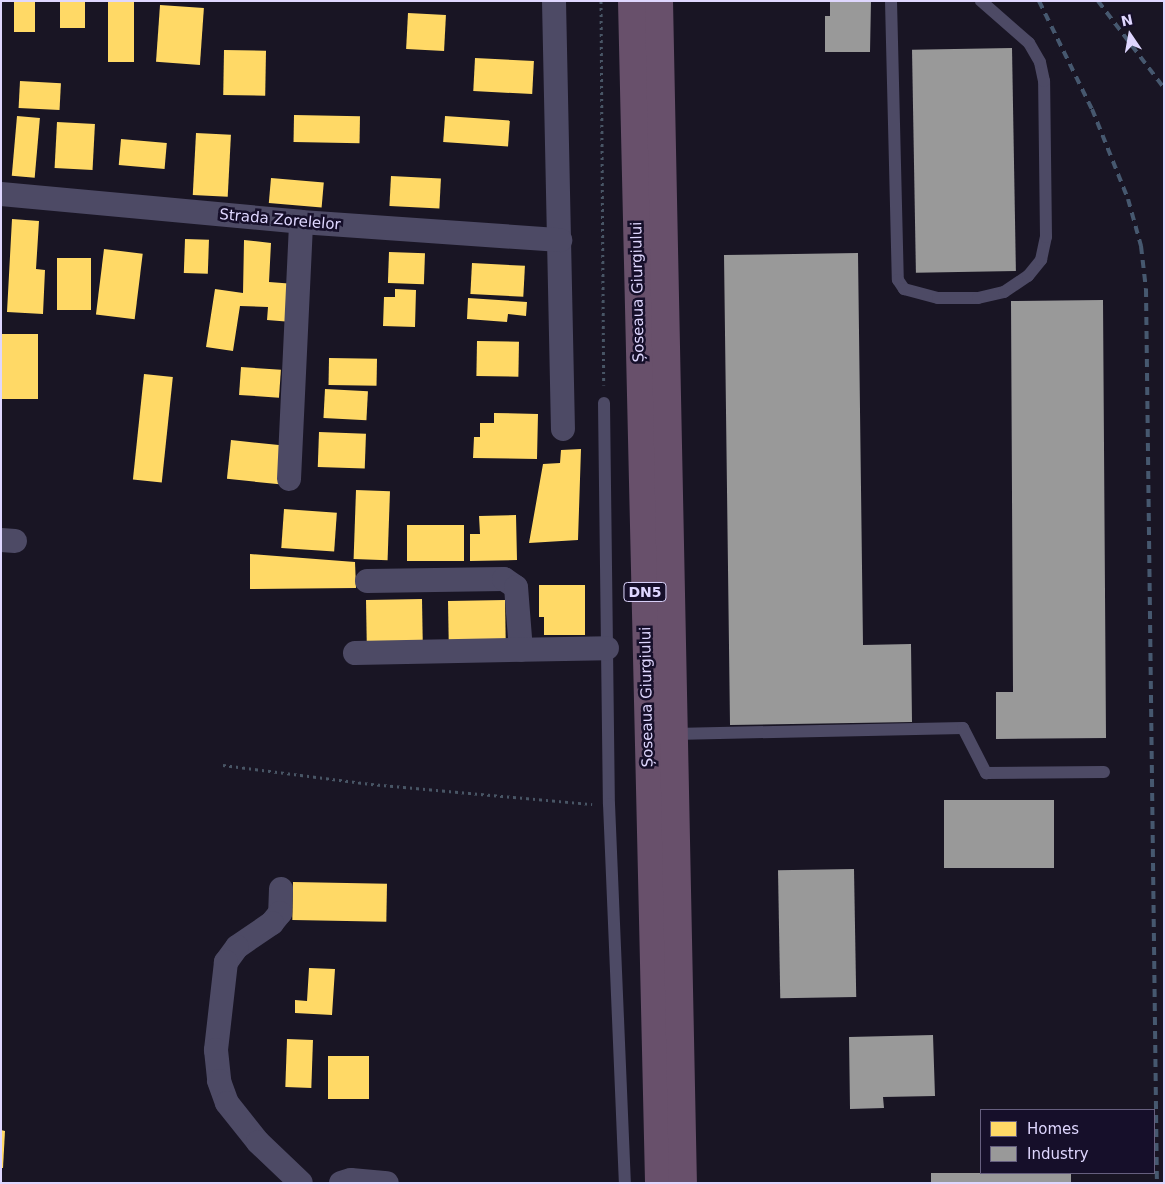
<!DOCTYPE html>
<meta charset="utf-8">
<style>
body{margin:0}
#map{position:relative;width:1165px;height:1184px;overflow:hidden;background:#191524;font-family:"DejaVu Sans",sans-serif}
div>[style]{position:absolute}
.homes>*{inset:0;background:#ffd966;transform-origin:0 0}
.industry>*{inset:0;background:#999;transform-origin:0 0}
.path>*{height:3px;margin-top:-1.5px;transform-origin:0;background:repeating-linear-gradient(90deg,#485565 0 2.5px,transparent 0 6.5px)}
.lane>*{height:12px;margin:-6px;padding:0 6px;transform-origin:6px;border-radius:6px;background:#4d4a65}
.street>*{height:24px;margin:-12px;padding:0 12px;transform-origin:12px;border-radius:12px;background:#4d4a65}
.highway>*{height:28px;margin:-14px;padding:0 14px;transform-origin:14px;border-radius:14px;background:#68506b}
.rail>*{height:4px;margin-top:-2px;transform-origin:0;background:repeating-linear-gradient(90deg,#46586f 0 8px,transparent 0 14px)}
span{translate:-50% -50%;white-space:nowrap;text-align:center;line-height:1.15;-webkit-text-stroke:5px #160f2a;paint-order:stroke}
.shield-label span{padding:1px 4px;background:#160f2a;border:1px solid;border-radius:4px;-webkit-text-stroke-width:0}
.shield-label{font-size:14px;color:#dfd7ff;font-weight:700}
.street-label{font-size:15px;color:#dfd7ff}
.frame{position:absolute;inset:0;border:2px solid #dfd7ff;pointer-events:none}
.legend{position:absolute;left:980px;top:1109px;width:175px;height:65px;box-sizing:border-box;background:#160f2a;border:1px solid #665f7f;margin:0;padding:6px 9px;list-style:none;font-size:15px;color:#dfd7ff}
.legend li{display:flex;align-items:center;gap:10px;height:25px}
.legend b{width:25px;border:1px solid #665f7f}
.north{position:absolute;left:1105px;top:10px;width:50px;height:50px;-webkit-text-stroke:4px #160f2a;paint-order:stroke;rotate:348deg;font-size:14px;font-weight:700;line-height:20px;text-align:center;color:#dfd7ff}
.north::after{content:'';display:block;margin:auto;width:18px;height:22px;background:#dfd7ff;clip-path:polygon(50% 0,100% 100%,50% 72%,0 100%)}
</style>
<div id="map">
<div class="homes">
<div style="left:14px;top:1px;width:21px;height:31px"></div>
<div style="left:60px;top:1px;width:25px;height:27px"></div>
<div style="left:108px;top:1px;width:26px;height:61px"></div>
<div style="left:160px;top:5px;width:44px;height:57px;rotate:4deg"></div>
<div style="left:408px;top:13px;width:38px;height:36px;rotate:3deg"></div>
<div style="left:224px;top:50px;width:42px;height:45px;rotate:1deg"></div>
<div style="left:475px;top:58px;width:59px;height:33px;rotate:3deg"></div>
<div style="left:20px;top:81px;width:41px;height:27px;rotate:3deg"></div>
<div style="left:294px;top:115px;width:66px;height:27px;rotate:1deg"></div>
<div style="left:17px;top:116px;width:23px;height:60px;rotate:5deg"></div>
<div style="left:445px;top:116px;width:65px;height:26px;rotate:4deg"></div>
<div style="left:57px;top:122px;width:38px;height:46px;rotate:3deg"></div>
<div style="left:196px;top:133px;width:35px;height:62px;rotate:3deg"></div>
<div style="left:121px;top:139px;width:46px;height:26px;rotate:5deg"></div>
<div style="left:391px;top:176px;width:50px;height:30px;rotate:3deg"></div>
<div style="left:271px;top:178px;width:53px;height:25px;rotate:5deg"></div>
<div style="clip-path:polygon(12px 219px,39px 221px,36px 269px,45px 270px,43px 314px,7px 312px)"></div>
<div style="left:185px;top:239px;width:24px;height:34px;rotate:2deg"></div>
<div style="clip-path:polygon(244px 240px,271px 243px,269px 282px,295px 284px,292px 322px,267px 320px,268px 307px,240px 306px,233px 351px,206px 347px,215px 289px,243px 293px)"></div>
<div style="left:104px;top:249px;width:39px;height:66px;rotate:7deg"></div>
<div style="left:389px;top:252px;width:36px;height:31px;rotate:2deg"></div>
<div style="left:57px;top:258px;width:34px;height:52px"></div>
<div style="left:472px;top:263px;width:53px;height:31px;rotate:3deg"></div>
<div style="clip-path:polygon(395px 289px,416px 290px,415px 327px,383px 326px,384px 297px,395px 297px)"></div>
<div style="clip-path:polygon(468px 298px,527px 302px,526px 316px,508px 314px,507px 322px,467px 319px)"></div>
<div style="left:38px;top:334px;width:65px;height:36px;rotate:90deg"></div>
<div style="left:477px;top:341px;width:42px;height:35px;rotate:1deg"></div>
<div style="left:329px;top:358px;width:48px;height:27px;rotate:1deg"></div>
<div style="left:241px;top:367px;width:40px;height:28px;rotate:4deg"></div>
<div style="left:144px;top:374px;width:29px;height:106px;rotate:6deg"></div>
<div style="left:325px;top:389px;width:43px;height:29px;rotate:3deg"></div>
<div style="clip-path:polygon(494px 413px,538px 414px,537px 459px,473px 458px,474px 437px,480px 437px,480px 423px,494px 423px)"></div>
<div style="left:319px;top:432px;width:47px;height:35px;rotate:2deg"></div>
<div style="left:231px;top:440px;width:58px;height:39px;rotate:6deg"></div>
<div style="clip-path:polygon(581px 449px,578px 540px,529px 543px,543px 464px,560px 463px,561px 450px)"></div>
<div style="left:356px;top:490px;width:34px;height:69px;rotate:2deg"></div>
<div style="left:284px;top:509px;width:53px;height:39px;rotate:4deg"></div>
<div style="clip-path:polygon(516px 515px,517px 560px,470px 561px,470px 534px,480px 534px,479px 516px)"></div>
<div style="left:407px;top:525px;width:57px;height:36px"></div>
<div style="clip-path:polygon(250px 554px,355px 562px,356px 588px,250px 589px)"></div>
<div style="clip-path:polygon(539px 585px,585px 585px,585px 635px,544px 635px,544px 617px,539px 617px)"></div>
<div style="left:422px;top:599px;width:45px;height:56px;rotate:89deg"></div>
<div style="left:505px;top:600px;width:45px;height:57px;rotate:89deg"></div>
<div style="left:293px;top:882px;width:94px;height:38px;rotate:1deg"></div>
<div style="clip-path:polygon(309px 968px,335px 969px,332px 1015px,295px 1013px,295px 1000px,307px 1001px)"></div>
<div style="left:287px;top:1039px;width:26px;height:48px;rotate:2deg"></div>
<div style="left:328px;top:1056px;width:41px;height:43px"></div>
<div style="clip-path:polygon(1px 1130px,5px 1131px,3px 1168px,1px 1168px)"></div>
</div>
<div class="industry">
<div style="clip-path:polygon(830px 1px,871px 1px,870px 52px,825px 52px,825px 16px,830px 16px)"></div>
<div style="left:1012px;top:48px;width:223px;height:100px;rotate:89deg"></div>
<div style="clip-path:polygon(858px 253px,863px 645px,911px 644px,912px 722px,730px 725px,724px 255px)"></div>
<div style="clip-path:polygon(1103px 300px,1106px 738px,996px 739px,996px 692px,1013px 692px,1011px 301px)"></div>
<div style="left:944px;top:800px;width:110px;height:68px"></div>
<div style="left:854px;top:869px;width:128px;height:76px;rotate:89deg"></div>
<div style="clip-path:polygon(933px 1035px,935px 1096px,883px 1097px,884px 1108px,850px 1109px,849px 1037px)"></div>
<div style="left:1071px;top:1173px;width:10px;height:140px;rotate:90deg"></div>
</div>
<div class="path">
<div style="left:601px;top:1px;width:384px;rotate:89.6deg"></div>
<div style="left:223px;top:765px;width:149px;rotate:7.3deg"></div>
<div style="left:371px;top:784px;width:222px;rotate:5.2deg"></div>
</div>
<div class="lane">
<div style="left:891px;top:1px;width:279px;rotate:88.6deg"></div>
<div style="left:898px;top:280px;width:11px;rotate:56deg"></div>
<div style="left:904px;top:289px;width:35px;rotate:15deg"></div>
<div style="left:938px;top:298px;width:40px"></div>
<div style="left:978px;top:298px;width:27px;rotate:-13deg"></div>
<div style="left:1004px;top:292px;width:29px;rotate:-34deg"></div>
<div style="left:1028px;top:276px;width:21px;rotate:-51deg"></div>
<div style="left:1041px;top:260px;width:24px;rotate:-78deg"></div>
<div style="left:1046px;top:237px;width:156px;rotate:-90.7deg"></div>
<div style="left:1044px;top:81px;width:19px;rotate:-102deg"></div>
<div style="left:1040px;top:62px;width:22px;rotate:-120deg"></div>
<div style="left:1029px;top:43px;width:64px;rotate:-138.8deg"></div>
<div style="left:604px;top:403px;width:401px;rotate:89.3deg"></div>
<div style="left:609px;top:804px;width:379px;rotate:87.6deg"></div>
<div style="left:674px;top:734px;width:289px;rotate:-1.2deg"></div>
<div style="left:963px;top:728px;width:51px;rotate:62.9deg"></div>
<div style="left:986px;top:773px;width:118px;rotate:-0.5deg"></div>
</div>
<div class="street">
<div style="left:554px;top:1px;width:428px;rotate:88.8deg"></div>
<div style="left:1px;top:194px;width:301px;rotate:5.3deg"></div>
<div style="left:301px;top:222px;width:260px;rotate:4deg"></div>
<div style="left:289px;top:479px;width:257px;rotate:-87.3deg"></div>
<div style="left:1px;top:540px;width:14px;rotate:4deg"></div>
<div style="left:367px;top:581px;width:137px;rotate:-0.8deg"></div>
<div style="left:504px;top:579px;width:14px;rotate:34deg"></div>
<div style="left:516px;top:587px;width:63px;rotate:85.5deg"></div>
<div style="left:355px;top:653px;width:252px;rotate:-1.1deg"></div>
<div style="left:281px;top:889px;width:24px;rotate:92deg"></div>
<div style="left:280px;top:913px;width:13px;rotate:129deg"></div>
<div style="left:272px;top:923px;width:42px;rotate:145.6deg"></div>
<div style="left:237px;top:947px;width:19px;rotate:126deg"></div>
<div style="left:226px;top:962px;width:89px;rotate:96.5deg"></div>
<div style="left:216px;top:1050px;width:31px;rotate:84deg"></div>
<div style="left:219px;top:1081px;width:23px;rotate:70deg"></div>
<div style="left:227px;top:1103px;width:50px;rotate:51.5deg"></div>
<div style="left:258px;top:1142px;width:59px;rotate:43.6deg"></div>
<div style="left:341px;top:1183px;width:10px;rotate:-17deg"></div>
<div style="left:351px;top:1180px;width:36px;rotate:5deg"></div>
</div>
<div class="highway">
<div style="left:632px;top:1px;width:1182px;rotate:88.69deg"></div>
<div style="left:659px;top:1px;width:1182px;rotate:88.84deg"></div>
</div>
<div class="rail">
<div style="left:1039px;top:1px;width:120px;rotate:63.9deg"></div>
<div style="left:1092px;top:109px;width:97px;rotate:68.2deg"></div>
<div style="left:1128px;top:199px;width:49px;rotate:74.5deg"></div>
<div style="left:1141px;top:246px;width:43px;rotate:83.4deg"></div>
<div style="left:1146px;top:289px;width:894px;rotate:89.3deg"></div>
<div style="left:1098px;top:1px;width:109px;rotate:52.8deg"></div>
</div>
<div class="shield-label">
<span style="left:645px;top:592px">DN5</span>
</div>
<div class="street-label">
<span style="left:280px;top:220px;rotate:5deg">Strada Zorelelor</span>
<span style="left:638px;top:292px;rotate:-91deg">Șoseaua Giurgiului</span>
<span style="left:647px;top:697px;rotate:-91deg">Șoseaua Giurgiului</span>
</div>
<div class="frame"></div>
<ul class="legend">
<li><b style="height:14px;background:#ffd966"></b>Homes</li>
<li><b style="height:14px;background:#999"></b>Industry</li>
</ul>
<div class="north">N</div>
</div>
